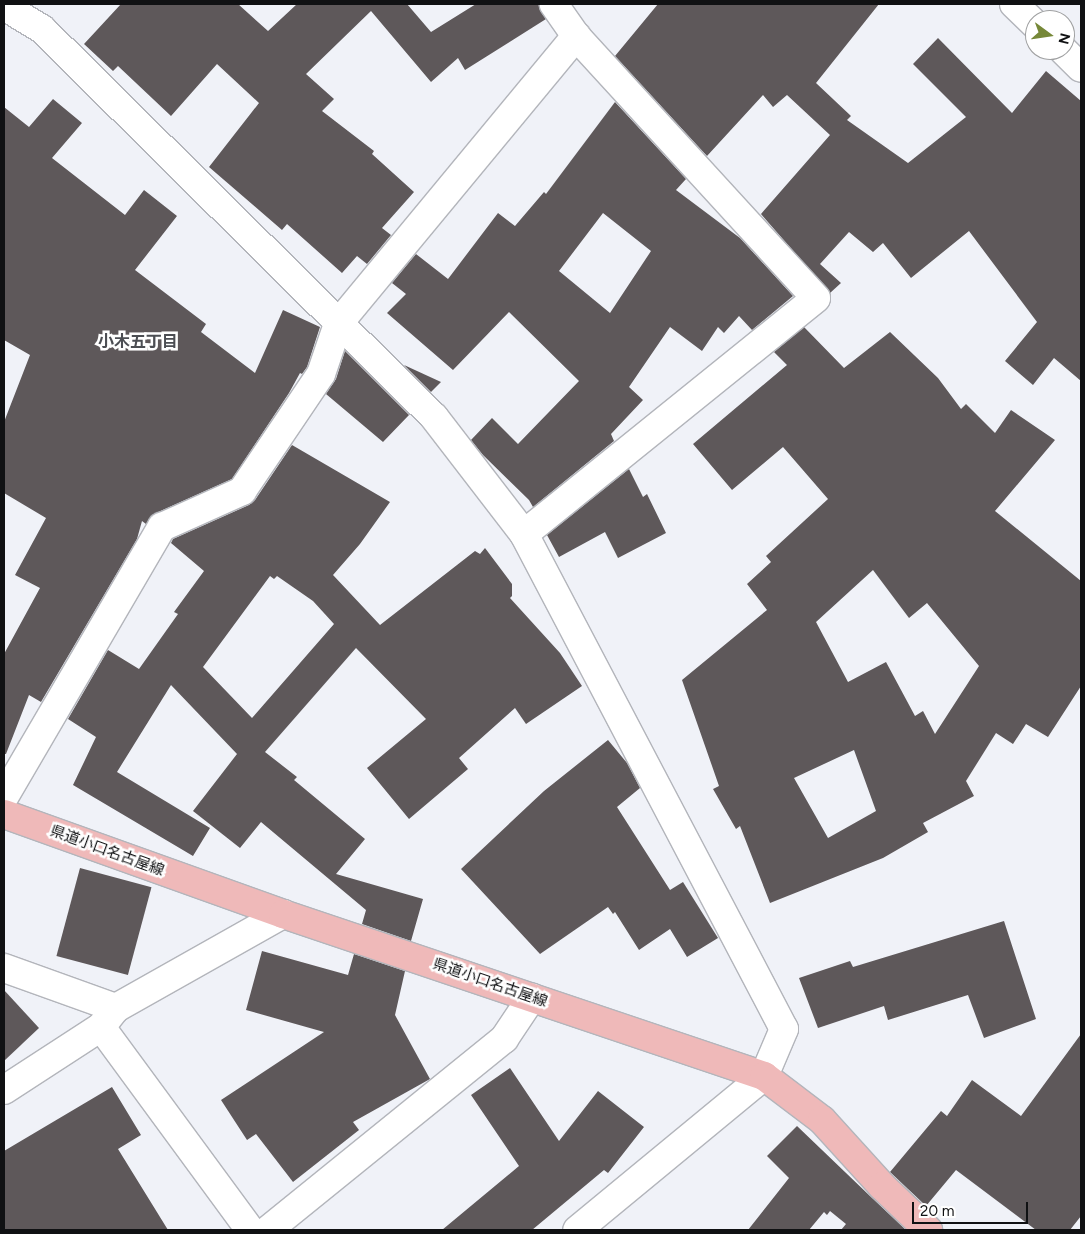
<!DOCTYPE html>
<meta charset="utf-8">
<style>
body{margin:0}
#map{position:relative;width:1085px;height:1234px;overflow:hidden;background:#f0f2f8;font-family:Figtree,"Noto Sans JP",sans-serif}
div>[style]{position:absolute}
.building>*{inset:0;background:#5e585a;transform-origin:0 0}
.roads{filter:drop-shadow(1px 0 #b3b5bb) drop-shadow(-1px 0 #b3b5bb) drop-shadow(0 1px #b3b5bb) drop-shadow(0 -1px #b3b5bb)}
.minor>*{height:28px;margin:-14px;padding:0 14px;transform-origin:14px;border-radius:14px;background:#fff}
.major>*{height:28px;margin:-14px;padding:0 14px;transform-origin:14px;border-radius:14px;background:#efb9b9}
span{translate:-50% -50%;white-space:nowrap;text-align:center;line-height:1.15;-webkit-text-stroke:5px #fff;paint-order:stroke}
.street-label{font-size:15px;color:#101113}
.neighbourhood-label{font-size:16px;color:#4c4e53;font-weight:700}
.frame{position:absolute;inset:0;border:5px solid #101113;pointer-events:none}
.north{position:absolute;left:1025px;top:10px;width:50px;height:50px;box-sizing:border-box;background:#fff;border:1px solid #9fa0a1;border-radius:50%;rotate:104deg;font-size:14px;font-weight:700;line-height:20px;text-align:center;color:#101113}
.north::after{content:'';display:block;margin:auto;width:18px;height:22px;background:#768838;clip-path:polygon(50% 0,100% 100%,50% 72%,0 100%)}
.scale{position:absolute;left:912px;top:1202px;width:116px;height:22px;box-sizing:border-box;border:2px solid #101113;border-top:0;padding-left:6px;font-size:15px;line-height:18px;white-space:nowrap;color:#101113;-webkit-text-stroke:4px #fff;paint-order:stroke}
</style>
<div id="map">
<div class="building">
<div style="clip-path:polygon(121px 4px,238px 4px,268px 31px,297px 4px,407px 4px,431px 32px,476px 4px,539px 4px,546px 19px,465px 70px,458px 58px,431px 82px,371px 11px,306px 74px,334px 99px,322px 111px,374px 151px,372px 154px,414px 192px,382px 228px,391px 235px,367px 264px,357px 256px,342px 273px,287px 224px,282px 230px,209px 167px,259px 103px,217px 64px,171px 116px,118px 66px,113px 71px,84px 44px)"></div>
<div style="clip-path:polygon(658px 4px,879px 4px,816px 83px,851px 116px,847px 120px,908px 163px,966px 117px,913px 64px,938px 38px,1012px 113px,1046px 71px,1081px 101px,1081px 381px,1054px 358px,1033px 385px,1005px 361px,1037px 322px,969px 231px,911px 278px,883px 243px,873px 252px,849px 232px,820px 264px,841px 283px,830px 293px,761px 214px,830px 135px,787px 95px,773px 107px,763px 95px,707px 156px,615px 56px)"></div>
<div style="clip-path:polygon(53px 99px,82px 123px,52px 158px,125px 215px,144px 190px,177px 216px,135px 270px,206px 324px,201px 332px,255px 373px,283px 310px,320px 327px,307px 367px,302px 374px,300px 373px,289px 393px,232px 479px,156px 513px,146px 524px,142px 521px,137px 539px,41px 702px,29px 695px,6px 754px,4px 754px,4px 654px,40px 588px,15px 575px,46px 518px,4px 493px,4px 422px,30px 355px,4px 340px,4px 107px,29px 127px)"></div>
<div style="clip-path:polygon(evenodd,615px 102px,686px 179px,676px 190px,740px 238px,793px 296px,752px 330px,739px 316px,724px 333px,718px 327px,702px 351px,670px 327px,629px 387px,643px 400px,611px 434px,614px 441px,533px 507px,529px 500px,483px 455px,471px 440px,492px 418px,518px 444px,579px 381px,509px 312px,453px 370px,387px 313px,406px 294px,392px 283px,416px 254px,448px 279px,498px 213px,515px 226px,544px 192px,546px 194px,615px 102px,603px 213px,651px 251px,610px 313px,559px 271px,603px 213px)"></div>
<div style="clip-path:polygon(evenodd,804px 327px,844px 368px,890px 332px,938px 378px,961px 409px,966px 404px,995px 433px,1011px 410px,1055px 440px,995px 511px,1081px 581px,1081px 686px,1048px 737px,1026px 724px,1013px 744px,996px 733px,966px 781px,974px 796px,923px 823px,928px 832px,883px 858px,770px 903px,740px 826px,736px 829px,713px 789px,719px 786px,682px 680px,767px 610px,747px 584px,771px 562px,766px 556px,828px 499px,783px 447px,732px 490px,693px 444px,787px 365px,774px 352px,804px 327px,873px 570px,909px 618px,927px 603px,979px 666px,935px 734px,923px 711px,915px 716px,886px 662px,848px 682px,816px 622px,873px 570px,804px 327px,854px 750px,876px 811px,828px 838px,794px 778px,854px 750px)"></div>
<div style="clip-path:polygon(345px 351px,409px 415px,383px 442px,326px 394px,336px 379px)"></div>
<div style="clip-path:polygon(404px 365px,441px 382px,431px 392px)"></div>
<div style="clip-path:polygon(evenodd,292px 445px,390px 502px,360px 544px,333px 575px,380px 625px,475px 551px,480px 554px,485px 548px,512px 584px,512px 596px,510px 598px,560px 653px,582px 686px,526px 724px,515px 708px,459px 758px,468px 769px,409px 819px,367px 768px,426px 719px,356px 648px,265px 752px,297px 777px,294px 780px,365px 839px,336px 874px,423px 899px,411px 941px,362px 924px,366px 910px,261px 822px,240px 848px,193px 811px,237px 754px,171px 685px,117px 772px,210px 828px,193px 856px,73px 785px,96px 737px,68px 719px,108px 650px,139px 669px,178px 614px,174px 612px,204px 571px,171px 543px,173px 539px,249px 505px,255px 500px,292px 445px,270px 576px,274px 579px,277px 576px,313px 601px,334px 624px,252px 718px,203px 667px,270px 576px)"></div>
<div style="clip-path:polygon(629px 469px,643px 497px,647px 494px,666px 533px,618px 558px,605px 532px,559px 557px,547px 535px)"></div>
<div style="clip-path:polygon(608px 740px,627px 763px,640px 788px,617px 807px,670px 890px,683px 882px,718px 938px,687px 957px,670px 929px,639px 950px,615px 912px,613px 914px,608px 907px,540px 954px,461px 869px,544px 791px)"></div>
<div style="left:80px;top:868px;width:74px;height:91px;rotate:15deg"></div>
<div style="clip-path:polygon(1004px 921px,1036px 1019px,984px 1038px,968px 995px,888px 1020px,884px 1006px,818px 1028px,799px 978px,850px 961px,853px 967px)"></div>
<div style="clip-path:polygon(262px 951px,348px 975px,354px 954px,405px 971px,395px 1015px,430px 1079px,353px 1122px,359px 1130px,293px 1182px,256px 1134px,247px 1140px,221px 1100px,324px 1032px,246px 1010px)"></div>
<div style="clip-path:polygon(4px 990px,39px 1028px,4px 1061px)"></div>
<div style="clip-path:polygon(1081px 1034px,1081px 1216px,1070px 1230px,1036px 1230px,956px 1170px,926px 1206px,890px 1172px,941px 1111px,947px 1116px,972px 1080px,1021px 1116px)"></div>
<div style="clip-path:polygon(510px 1068px,559px 1141px,598px 1091px,644px 1127px,608px 1173px,604px 1170px,532px 1230px,442px 1230px,519px 1166px,471px 1095px)"></div>
<div style="clip-path:polygon(112px 1087px,141px 1135px,118px 1149px,168px 1230px,4px 1230px,4px 1151px)"></div>
<div style="clip-path:polygon(797px 1126px,870px 1196px,906px 1230px,841px 1230px,846px 1224px,830px 1211px,827px 1215px,824px 1212px,809px 1230px,748px 1230px,789px 1178px,767px 1156px)"></div>
</div>
<div class="roads">
<div class="minor">
<div style="left:1014px;top:4px;width:29px;rotate:44deg"></div>
<div style="left:4px;top:6px;width:44px;rotate:31.2deg"></div>
<div style="left:42px;top:29px;width:552px;rotate:44.71deg"></div>
<div style="left:434px;top:417px;width:148px;rotate:52.4deg"></div>
<div style="left:524px;top:534px;width:559px;rotate:62.29deg"></div>
<div style="left:784px;top:1029px;width:51px;rotate:113.1deg"></div>
<div style="left:764px;top:1076px;width:242px;rotate:140.5deg"></div>
<div style="left:1063px;top:50px;width:25px;rotate:45deg"></div>
<div style="left:524px;top:534px;width:375px;rotate:-38.9deg"></div>
<div style="left:816px;top:298px;width:355px;rotate:-132.5deg"></div>
<div style="left:576px;top:36px;width:39px;rotate:-125deg"></div>
<div style="left:4px;top:797px;width:313px;rotate:-59.7deg"></div>
<div style="left:162px;top:527px;width:88px;rotate:-24.2deg"></div>
<div style="left:242px;top:491px;width:141px;rotate:-56deg"></div>
<div style="left:321px;top:374px;width:53px;rotate:-71.2deg"></div>
<div style="left:338px;top:324px;width:374px;rotate:-50.4deg"></div>
<div style="left:4px;top:968px;width:119px;rotate:19.7deg"></div>
<div style="left:101px;top:1027px;width:252px;rotate:53.7deg"></div>
<div style="left:4px;top:1090px;width:116px;rotate:-33deg"></div>
<div style="left:101px;top:1027px;width:24px;rotate:-52deg"></div>
<div style="left:116px;top:1008px;width:192px;rotate:-29.4deg"></div>
<div style="left:268px;top:1230px;width:304px;rotate:-39deg"></div>
<div style="left:504px;top:1039px;width:50px;rotate:-56.3deg"></div>
</div>
<div class="major">
<div style="left:4px;top:814px;width:296px;rotate:19.7deg"></div>
<div style="left:283px;top:914px;width:508px;rotate:18.61deg"></div>
<div style="left:764px;top:1076px;width:73px;rotate:37.2deg"></div>
<div style="left:822px;top:1120px;width:89px;rotate:47.7deg"></div>
<div style="left:882px;top:1186px;width:64px;rotate:43.7deg"></div>
</div>
</div>
<div class="street-label">
<span style="left:107px;top:851px;rotate:20deg">県道小口名古屋線</span>
<span style="left:490px;top:983px;rotate:19deg">県道小口名古屋線</span>
</div>
<div class="neighbourhood-label">
<span style="left:138px;top:342px">小木五丁目</span>
</div>
<div class="frame"></div>
<div class="north">N</div>
<div class="scale">20 m</div>
</div>
